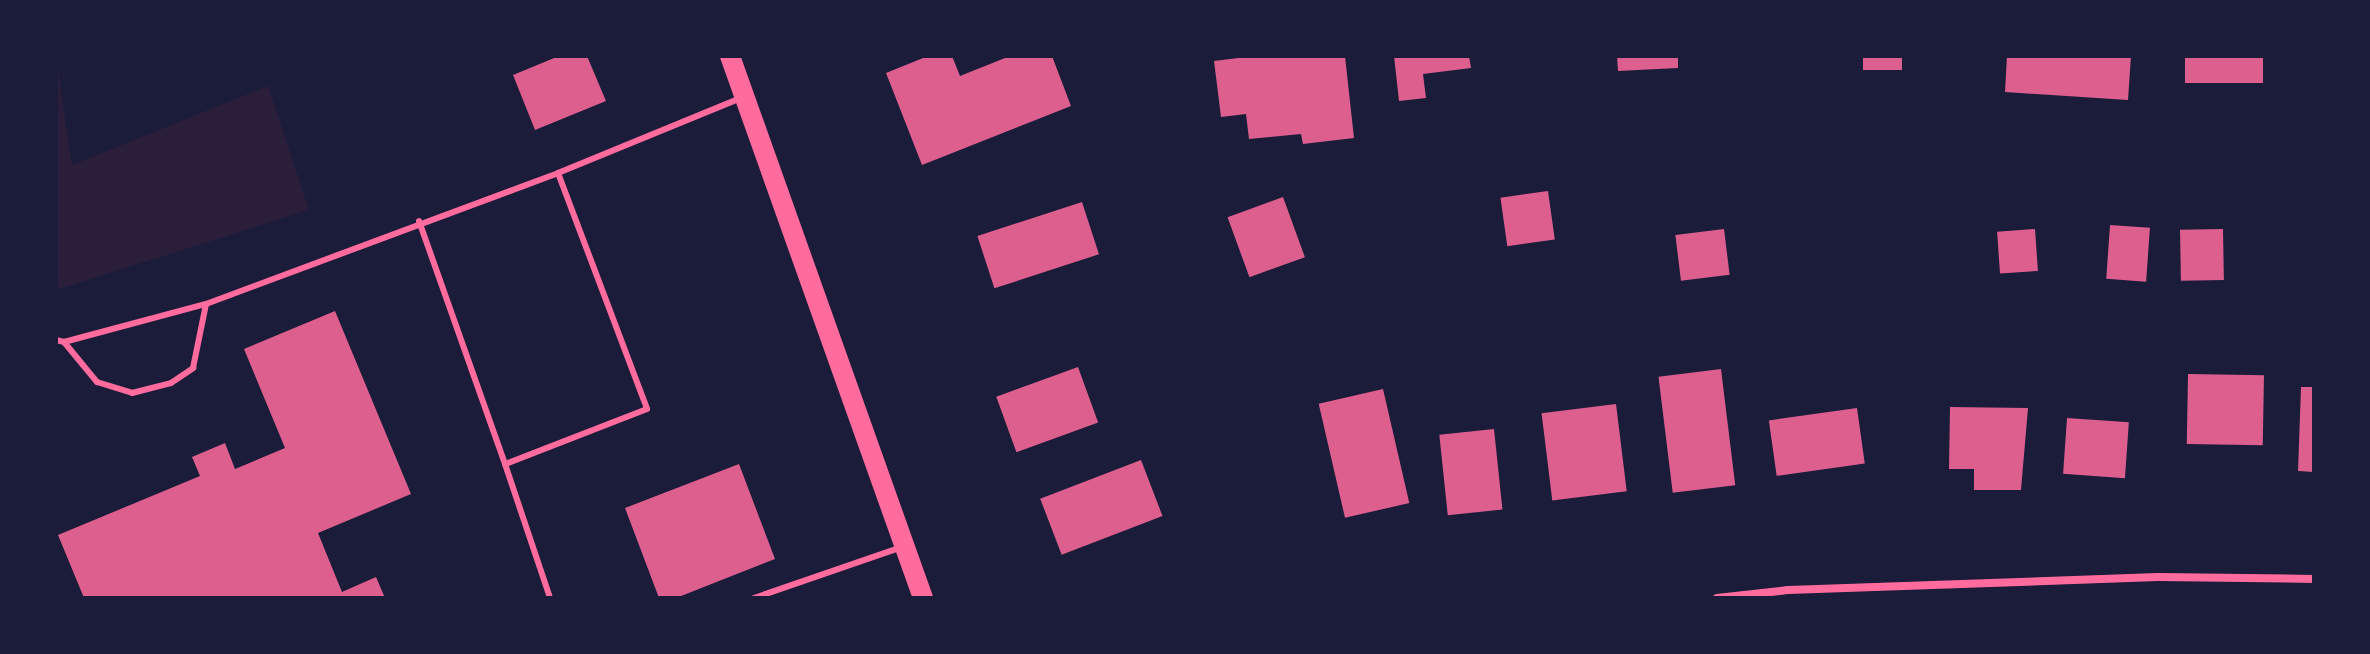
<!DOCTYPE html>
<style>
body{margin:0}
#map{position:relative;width:2370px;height:654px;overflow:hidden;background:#1b1b3a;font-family:"Work Sans",sans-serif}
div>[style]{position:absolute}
.green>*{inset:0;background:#2a1e3b}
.building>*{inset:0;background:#dd5f8e;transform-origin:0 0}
.service>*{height:6px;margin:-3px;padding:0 3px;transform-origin:3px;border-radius:3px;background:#ff6b9d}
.minor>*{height:8px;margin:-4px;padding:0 4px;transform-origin:4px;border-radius:4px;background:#ff6b9d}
.primary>*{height:20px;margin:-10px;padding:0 10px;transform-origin:10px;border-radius:10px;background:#ff6b9d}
span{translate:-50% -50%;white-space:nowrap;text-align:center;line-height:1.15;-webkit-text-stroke:7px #1b1b3a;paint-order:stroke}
.frame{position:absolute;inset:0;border:58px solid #1b1b3a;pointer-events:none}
</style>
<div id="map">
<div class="green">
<div style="clip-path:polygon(56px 56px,72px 165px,268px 86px,309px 210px,56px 290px)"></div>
</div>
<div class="building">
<div style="clip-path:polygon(559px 56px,587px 56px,606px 101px,535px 130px,513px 75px)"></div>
<div style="clip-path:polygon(928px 56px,952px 56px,960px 76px,1010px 56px,1052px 56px,1071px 106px,922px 165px,886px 73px)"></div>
<div style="clip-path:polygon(1254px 56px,1345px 56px,1354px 138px,1303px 144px,1301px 134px,1249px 139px,1246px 114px,1221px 117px,1214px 61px)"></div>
<div style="clip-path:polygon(1394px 56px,1469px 56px,1471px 68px,1423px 74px,1426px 98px,1399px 101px)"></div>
<div style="clip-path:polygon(1617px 56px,1678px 56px,1678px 68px,1618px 71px)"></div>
<div style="left:1863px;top:56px;width:39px;height:14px"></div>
<div style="clip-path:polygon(2007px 56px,2131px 56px,2128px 100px,2005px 92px)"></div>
<div style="left:2185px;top:56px;width:78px;height:27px"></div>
<div style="left:1548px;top:191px;width:49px;height:48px;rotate:82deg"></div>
<div style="left:1283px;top:197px;width:64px;height:59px;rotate:70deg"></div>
<div style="left:1082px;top:202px;width:55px;height:110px;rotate:72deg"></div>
<div style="left:2110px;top:225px;width:40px;height:54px;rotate:4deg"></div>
<div style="left:1724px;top:229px;width:46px;height:49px;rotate:83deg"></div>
<div style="left:2035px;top:229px;width:42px;height:38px;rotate:86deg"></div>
<div style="left:2223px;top:229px;width:51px;height:43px;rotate:89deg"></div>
<div style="clip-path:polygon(335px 311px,411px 494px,318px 533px,342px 592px,376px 577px,385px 598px,84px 598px,58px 535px,200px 476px,192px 457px,225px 443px,235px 469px,285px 448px,244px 349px)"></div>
<div style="left:1078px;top:367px;width:59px;height:87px;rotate:70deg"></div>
<div style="left:1721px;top:369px;width:117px;height:63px;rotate:83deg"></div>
<div style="left:2188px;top:374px;width:76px;height:70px;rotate:1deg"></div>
<div style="clip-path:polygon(2301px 387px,2314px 387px,2314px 472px,2298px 471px)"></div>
<div style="left:1383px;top:389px;width:117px;height:66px;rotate:77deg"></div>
<div style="left:1616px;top:404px;width:88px;height:75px;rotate:83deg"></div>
<div style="clip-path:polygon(1950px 407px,2028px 408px,2021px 490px,1974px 490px,1974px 469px,1949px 469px)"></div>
<div style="left:1857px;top:408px;width:56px;height:89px;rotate:82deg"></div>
<div style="left:2067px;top:418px;width:62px;height:56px;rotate:4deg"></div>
<div style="left:1494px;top:429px;width:81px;height:55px;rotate:84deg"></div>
<div style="left:1141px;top:460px;width:60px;height:108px;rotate:69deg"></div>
<div style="clip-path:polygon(739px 464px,775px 559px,676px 598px,659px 598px,625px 508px)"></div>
</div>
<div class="service">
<div style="left:558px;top:173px;width:198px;rotate:-22.3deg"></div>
<div style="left:419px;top:221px;width:258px;rotate:70.5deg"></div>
<div style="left:56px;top:340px;width:8px;rotate:14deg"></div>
<div style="left:64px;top:342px;width:147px;rotate:-15deg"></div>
<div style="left:206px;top:304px;width:376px;rotate:-20.4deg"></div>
<div style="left:558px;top:173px;width:252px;rotate:69.3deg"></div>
<div style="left:647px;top:409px;width:152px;rotate:158.8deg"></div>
<div style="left:505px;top:464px;width:141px;rotate:71.4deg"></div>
<div style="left:64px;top:342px;width:52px;rotate:50.5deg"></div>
<div style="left:97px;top:382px;width:37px;rotate:17deg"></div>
<div style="left:132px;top:393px;width:40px;rotate:-14.4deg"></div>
<div style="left:171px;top:383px;width:27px;rotate:-34deg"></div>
<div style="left:193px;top:368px;width:65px;rotate:-78.5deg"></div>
<div style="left:754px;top:598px;width:157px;rotate:-19deg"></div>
</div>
<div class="minor">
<div style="left:1717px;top:598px;width:71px;rotate:-6.4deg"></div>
<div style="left:1788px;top:590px;width:370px;rotate:-2deg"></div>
<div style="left:2158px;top:577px;width:156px;rotate:0.7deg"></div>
</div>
<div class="primary">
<div style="left:730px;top:56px;width:575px;rotate:70.4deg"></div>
</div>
<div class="frame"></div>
</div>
